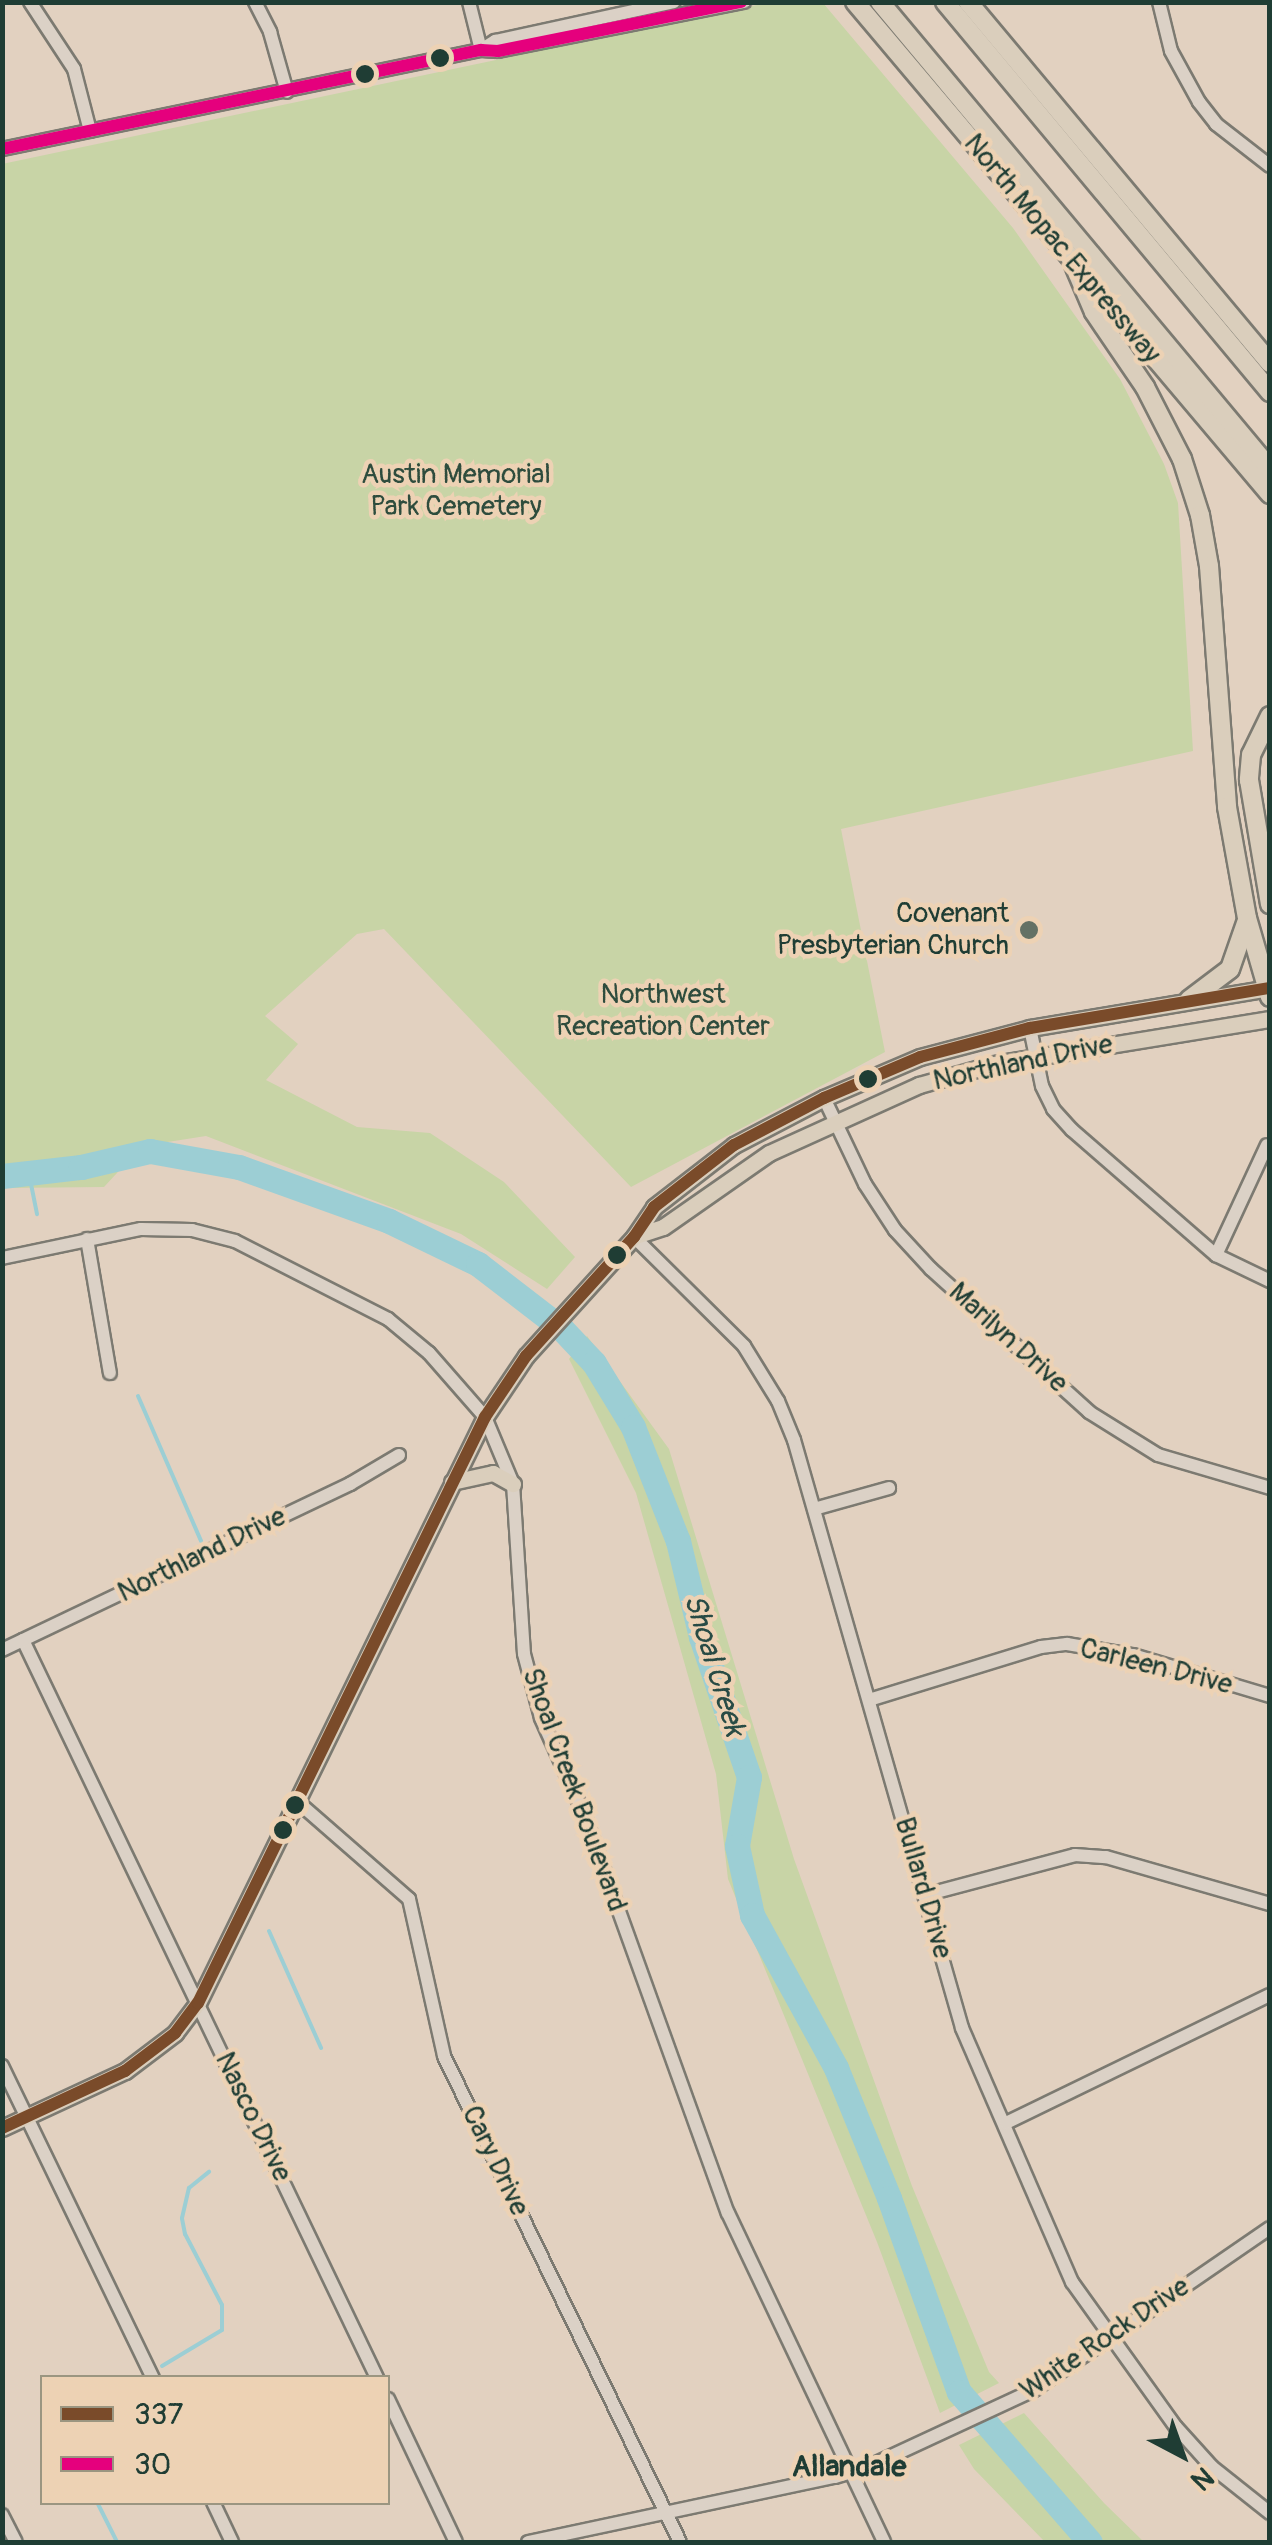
<!DOCTYPE html>
<style>
body{margin:0}
#map{position:relative;width:1272px;height:2545px;overflow:hidden;background:#e2d1c0;font-family:Pangolin,sans-serif}
div>[style]{position:absolute}
.green>*{inset:0;background:#c8d4a6}
.stream>*{height:4px;margin:-2px;padding:0 2px;transform-origin:2px;border-radius:2px;background:#9cced4}
.river>*{height:25px;margin:-12.5px;padding:0 12.5px;transform-origin:12.5px;border-radius:12.5px;background:#9cced4}
.roads{filter:drop-shadow(2px 0 #7c7a71) drop-shadow(-2px 0 #7c7a71) drop-shadow(0 2px #7c7a71) drop-shadow(0 -2px #7c7a71)}
.minor>*{height:12px;margin:-6px;padding:0 6px;transform-origin:6px;border-radius:6px;background:#dbd1c6}
.major>*{height:15px;margin:-7.5px;padding:0 7.5px;transform-origin:7.5px;border-radius:7.5px;background:#dacebc}
.highway>*{height:18px;margin:-9px;padding:0 9px;transform-origin:9px;border-radius:9px;background:#dacebc}
.bus-1>*{height:12px;margin:-6px;padding:0 6px;transform-origin:6px;border-radius:6px;background:#7a4b2a}
.bus-2>*{height:12px;margin:-6px;padding:0 6px;transform-origin:6px;border-radius:6px;background:#e5007d}
.dots>*{width:28px;height:28px;translate:-50% -50%;box-sizing:border-box;border:5px solid #edd2b4;border-radius:50%}
span{translate:-50% -50%;white-space:nowrap;text-align:center;line-height:1.15;-webkit-text-stroke:9px #edd2b4;paint-order:stroke}
.street-label{font-size:28px;color:#1f3d34}
.park-label{font-size:28px;color:#2e4c3d}
.poi-label{font-size:28px;color:#1f3d34}
.right{translate:-100% -50%;text-align:right}
.water-label{font-size:30px;color:#284b45;font-style:italic}
.neighbourhood-label{font-size:30px;color:#1f3d34;font-weight:700}
.frame{position:absolute;inset:0;border:5px solid #1f3d34;pointer-events:none}
.legend{position:absolute;left:40px;top:2375px;width:350px;height:130px;box-sizing:border-box;background:#edd2b4;border:2px solid #9b9681;margin:0;padding:12px 18px;list-style:none;font-size:30px;color:#1f3d34}
.legend li{display:flex;align-items:center;gap:20px;height:50px}
.legend b{width:50px;border:2px solid #9b9681}
.north{position:absolute;left:1132px;top:2405px;width:100px;height:100px;-webkit-text-stroke:8px #edd2b4;paint-order:stroke;rotate:139deg;font-size:28px;font-weight:700;line-height:40px;text-align:center;color:#1f3d34}
.north::after{content:'';display:block;margin:auto;width:35px;height:45px;background:#1f3d34;clip-path:polygon(50% 0,100% 100%,50% 72%,0 100%)}
</style>
<div id="map">
<div class="green">
<div style="clip-path:polygon(766px 3px,823px 3px,1013px 228px,1120px 379px,1164px 464px,1178px 503px,1193px 751px,841px 829px,885px 1052px,631px 1187px,384px 929px,357px 934px,265px 1016px,298px 1044px,266px 1080px,357px 1127px,430px 1133px,504px 1182px,575px 1257px,547px 1289px,461px 1234px,206px 1136px,142px 1146px,104px 1187px,3px 1188px,2px 164px)"></div>
<div style="clip-path:polygon(587px 1336px,669px 1449px,794px 1859px,912px 2186px,989px 2372px,999px 2383px,940px 2413px,877px 2242px,728px 1879px,716px 1774px,636px 1493px,569px 1359px)"></div>
<div style="clip-path:polygon(1024px 2413px,1104px 2503px,1144px 2542px,1045px 2542px,974px 2469px,959px 2445px)"></div>
</div>
<div class="stream">
<div style="left:29px;top:1174px;width:41px;rotate:78.7deg"></div>
<div style="left:138px;top:1396px;width:158px;rotate:66.5deg"></div>
<div style="left:269px;top:1931px;width:128px;rotate:66deg"></div>
<div style="left:162px;top:2366px;width:70px;rotate:-31deg"></div>
<div style="left:222px;top:2330px;width:25px;rotate:-90deg"></div>
<div style="left:222px;top:2305px;width:80px;rotate:-117.5deg"></div>
<div style="left:185px;top:2234px;width:16px;rotate:-101deg"></div>
<div style="left:182px;top:2218px;width:31px;rotate:-77deg"></div>
<div style="left:189px;top:2188px;width:26px;rotate:-39deg"></div>
<div style="left:97px;top:2502px;width:45px;rotate:63.4deg"></div>
</div>
<div class="river">
<div style="left:2px;top:1176px;width:80px;rotate:-6.5deg"></div>
<div style="left:81px;top:1167px;width:71px;rotate:-13.1deg"></div>
<div style="left:150px;top:1151px;width:90px;rotate:10.2deg"></div>
<div style="left:239px;top:1167px;width:159px;rotate:19.8deg"></div>
<div style="left:389px;top:1221px;width:99px;rotate:25.8deg"></div>
<div style="left:478px;top:1264px;width:105px;rotate:37.6deg"></div>
<div style="left:561px;top:1328px;width:48px;rotate:46.7deg"></div>
<div style="left:594px;top:1363px;width:75px;rotate:58.6deg"></div>
<div style="left:633px;top:1427px;width:123px;rotate:68.5deg"></div>
<div style="left:678px;top:1541px;width:99px;rotate:76.5deg"></div>
<div style="left:701px;top:1637px;width:148px;rotate:71.1deg"></div>
<div style="left:749px;top:1777px;width:70px;rotate:99.9deg"></div>
<div style="left:737px;top:1846px;width:71px;rotate:77.7deg"></div>
<div style="left:752px;top:1915px;width:175px;rotate:61.2deg"></div>
<div style="left:836px;top:2068px;width:140px;rotate:67.8deg"></div>
<div style="left:889px;top:2198px;width:206px;rotate:70.2deg"></div>
<div style="left:959px;top:2392px;width:199px;rotate:48.9deg"></div>
</div>
<div class="roads">
<div class="minor">
<div style="left:30px;top:2px;width:80px;rotate:56.7deg"></div>
<div style="left:74px;top:69px;width:64px;rotate:75.5deg"></div>
<div style="left:255px;top:2px;width:34px;rotate:63deg"></div>
<div style="left:270px;top:32px;width:62px;rotate:74.2deg"></div>
<div style="left:469px;top:2px;width:49px;rotate:76deg"></div>
<div style="left:1159px;top:2px;width:50px;rotate:76.2deg"></div>
<div style="left:1171px;top:51px;width:58px;rotate:61.2deg"></div>
<div style="left:1199px;top:102px;width:28px;rotate:52deg"></div>
<div style="left:1216px;top:124px;width:68px;rotate:37.9deg"></div>
<div style="left:481px;top:50px;width:17px;rotate:-33deg"></div>
<div style="left:495px;top:41px;width:183px;rotate:-12.3deg"></div>
<div style="left:2px;top:149px;width:489px;rotate:-11.7deg"></div>
<div style="left:481px;top:50px;width:17px;rotate:3deg"></div>
<div style="left:498px;top:51px;width:251px;rotate:-11.3deg"></div>
<div style="left:1030px;top:1028px;width:59px;rotate:78.3deg"></div>
<div style="left:1042px;top:1086px;width:25px;rotate:64deg"></div>
<div style="left:1053px;top:1109px;width:28px;rotate:48deg"></div>
<div style="left:1072px;top:1130px;width:191px;rotate:41deg"></div>
<div style="left:1216px;top:1255px;width:60px;rotate:25.7deg"></div>
<div style="left:824px;top:1098px;width:95px;rotate:64.5deg"></div>
<div style="left:865px;top:1184px;width:55px;rotate:56.9deg"></div>
<div style="left:895px;top:1230px;width:53px;rotate:47.3deg"></div>
<div style="left:931px;top:1269px;width:213px;rotate:42.1deg"></div>
<div style="left:1089px;top:1412px;width:81px;rotate:31.9deg"></div>
<div style="left:1158px;top:1455px;width:117px;rotate:16.4deg"></div>
<div style="left:634px;top:1237px;width:155px;rotate:44.7deg"></div>
<div style="left:744px;top:1346px;width:65px;rotate:58.3deg"></div>
<div style="left:778px;top:1401px;width:42px;rotate:67.7deg"></div>
<div style="left:794px;top:1440px;width:612px;rotate:74.05deg"></div>
<div style="left:962px;top:2028px;width:277px;rotate:66.6deg"></div>
<div style="left:1072px;top:2282px;width:178px;rotate:54.4deg"></div>
<div style="left:1176px;top:2427px;width:54px;rotate:48deg"></div>
<div style="left:1212px;top:2467px;width:74px;rotate:38.4deg"></div>
<div style="left:87px;top:1239px;width:136px;rotate:80.3deg"></div>
<div style="left:1216px;top:1255px;width:121px;rotate:-65.1deg"></div>
<div style="left:2px;top:1258px;width:142px;rotate:-11.8deg"></div>
<div style="left:141px;top:1229px;width:51px;rotate:1.1deg"></div>
<div style="left:192px;top:1230px;width:44px;rotate:14.3deg"></div>
<div style="left:235px;top:1241px;width:172px;rotate:27deg"></div>
<div style="left:388px;top:1319px;width:53px;rotate:39.7deg"></div>
<div style="left:429px;top:1353px;width:85px;rotate:48.8deg"></div>
<div style="left:485px;top:1417px;width:73px;rotate:67.3deg"></div>
<div style="left:513px;top:1484px;width:170px;rotate:86.3deg"></div>
<div style="left:524px;top:1654px;width:66px;rotate:75.1deg"></div>
<div style="left:541px;top:1718px;width:105px;rotate:65.9deg"></div>
<div style="left:584px;top:1814px;width:424px;rotate:70.2deg"></div>
<div style="left:728px;top:2213px;width:364px;rotate:64.6deg"></div>
<div style="left:814px;top:1509px;width:78px;rotate:-15.6deg"></div>
<div style="left:23px;top:1640px;width:819px;rotate:64.37deg"></div>
<div style="left:2px;top:1650px;width:386px;rotate:-25.5deg"></div>
<div style="left:350px;top:1484px;width:57px;rotate:-30.6deg"></div>
<div style="left:869px;top:1700px;width:180px;rotate:-17.1deg"></div>
<div style="left:1041px;top:1647px;width:26px;rotate:-7deg"></div>
<div style="left:1067px;top:1644px;width:67px;rotate:9.5deg"></div>
<div style="left:1133px;top:1655px;width:143px;rotate:16.7deg"></div>
<div style="left:299px;top:1803px;width:146px;rotate:41.1deg"></div>
<div style="left:409px;top:1899px;width:161px;rotate:77.4deg"></div>
<div style="left:444px;top:2056px;width:540px;rotate:64.1deg"></div>
<div style="left:925px;top:1895px;width:155px;rotate:-14.9deg"></div>
<div style="left:1075px;top:1855px;width:31px;rotate:4deg"></div>
<div style="left:1106px;top:1857px;width:171px;rotate:16deg"></div>
<div style="left:2px;top:2066px;width:347px;rotate:64.2deg"></div>
<div style="left:1006px;top:2123px;width:293px;rotate:-25.9deg"></div>
<div style="left:388px;top:2399px;width:158px;rotate:64.6deg"></div>
<div style="left:213px;top:2502px;width:44px;rotate:64.6deg"></div>
<div style="left:2px;top:2515px;width:30px;rotate:63deg"></div>
<div style="left:528px;top:2542px;width:314px;rotate:-12deg"></div>
<div style="left:835px;top:2477px;width:37px;rotate:-17deg"></div>
<div style="left:870px;top:2466px;width:181px;rotate:-24.9deg"></div>
<div style="left:1034px;top:2390px;width:286px;rotate:-34.5deg"></div>
</div>
<div class="major">
<div style="left:635px;top:1236px;width:29px;rotate:-18deg"></div>
<div style="left:663px;top:1227px;width:129px;rotate:-34.9deg"></div>
<div style="left:769px;top:1153px;width:165px;rotate:-24.4deg"></div>
<div style="left:919px;top:1085px;width:78px;rotate:-15.6deg"></div>
<div style="left:994px;top:1064px;width:280px;rotate:-9.3deg"></div>
<div style="left:452px;top:1482px;width:42px;rotate:-12.4deg"></div>
<div style="left:493px;top:1473px;width:23px;rotate:29deg"></div>
<div style="left:2px;top:2128px;width:136px;rotate:-24.9deg"></div>
<div style="left:125px;top:2071px;width:63px;rotate:-37.2deg"></div>
<div style="left:175px;top:2033px;width:38px;rotate:-53deg"></div>
<div style="left:198px;top:2003px;width:653px;rotate:-63.91deg"></div>
<div style="left:485px;top:1417px;width:73px;rotate:-56.1deg"></div>
<div style="left:526px;top:1356px;width:161px;rotate:-47.8deg"></div>
<div style="left:634px;top:1237px;width:36px;rotate:-56deg"></div>
<div style="left:654px;top:1207px;width:101px;rotate:-37.8deg"></div>
<div style="left:734px;top:1145px;width:102px;rotate:-27.6deg"></div>
<div style="left:824px;top:1098px;width:104px;rotate:-23.1deg"></div>
<div style="left:920px;top:1057px;width:114px;rotate:-14.8deg"></div>
<div style="left:1030px;top:1028px;width:243px;rotate:-9.5deg"></div>
</div>
<div class="highway">
<div style="left:855px;top:2px;width:644px;rotate:49.85deg"></div>
<div style="left:880px;top:2px;width:608px;rotate:50.13deg"></div>
<div style="left:945px;top:2px;width:508px;rotate:50.19deg"></div>
<div style="left:968px;top:2px;width:471px;rotate:50.1deg"></div>
<div style="left:1074px;top:265px;width:51px;rotate:66.9deg"></div>
<div style="left:1094px;top:312px;width:91px;rotate:55.8deg"></div>
<div style="left:1145px;top:387px;width:81px;rotate:62.8deg"></div>
<div style="left:1182px;top:459px;width:59px;rotate:72.2deg"></div>
<div style="left:1200px;top:515px;width:52px;rotate:80deg"></div>
<div style="left:1209px;top:566px;width:242px;rotate:85.7deg"></div>
<div style="left:1227px;top:807px;width:113px;rotate:79.8deg"></div>
<div style="left:1247px;top:918px;width:82px;rotate:73.8deg"></div>
<div style="left:1270px;top:716px;width:43px;rotate:116deg"></div>
<div style="left:1251px;top:755px;width:25px;rotate:95deg"></div>
<div style="left:1249px;top:780px;width:126px;rotate:80.4deg"></div>
<div style="left:1189px;top:1000px;width:51px;rotate:-37.1deg"></div>
<div style="left:1230px;top:969px;width:49px;rotate:-70.8deg"></div>
</div>
</div>
<div class="bus-1">
<div style="left:2px;top:2128px;width:136px;rotate:-24.9deg"></div>
<div style="left:125px;top:2071px;width:63px;rotate:-37.2deg"></div>
<div style="left:175px;top:2033px;width:38px;rotate:-53deg"></div>
<div style="left:198px;top:2003px;width:653px;rotate:-63.91deg"></div>
<div style="left:485px;top:1417px;width:73px;rotate:-56.1deg"></div>
<div style="left:526px;top:1356px;width:161px;rotate:-47.8deg"></div>
<div style="left:634px;top:1237px;width:36px;rotate:-56deg"></div>
<div style="left:654px;top:1207px;width:101px;rotate:-37.8deg"></div>
<div style="left:734px;top:1145px;width:102px;rotate:-27.6deg"></div>
<div style="left:824px;top:1098px;width:104px;rotate:-23.1deg"></div>
<div style="left:920px;top:1057px;width:114px;rotate:-14.8deg"></div>
<div style="left:1030px;top:1028px;width:243px;rotate:-9.5deg"></div>
</div>
<div class="bus-2">
<div style="left:2px;top:149px;width:489px;rotate:-11.7deg"></div>
<div style="left:481px;top:50px;width:17px;rotate:3deg"></div>
<div style="left:498px;top:51px;width:248px;rotate:-11.4deg"></div>
</div>
<div class="dots">
<div style="left:440px;top:58px;background:#1f3d34"></div>
<div style="left:365px;top:74px;background:#1f3d34"></div>
<div style="left:1029px;top:930px;background:#637165"></div>
<div style="left:868px;top:1079px;background:#1f3d34"></div>
<div style="left:617px;top:1255px;background:#1f3d34"></div>
<div style="left:295px;top:1805px;background:#1f3d34"></div>
<div style="left:283px;top:1830px;background:#1f3d34"></div>
</div>
<div class="street-label">
<span style="left:1062px;top:249px;rotate:50deg">North Mopac Expressway</span>
<span style="left:1023px;top:1063px;rotate:-12deg">Northland Drive</span>
<span style="left:1008px;top:1338px;rotate:42deg">Marilyn Drive</span>
<span style="left:202px;top:1555px;rotate:-26deg">Northland Drive</span>
<span style="left:1156px;top:1667px;rotate:14deg">Carleen Drive</span>
<span style="left:574px;top:1790px;rotate:70deg">Shoal Creek Boulevard</span>
<span style="left:923px;top:1888px;rotate:74deg">Bullard Drive</span>
<span style="left:253px;top:2117px;rotate:64deg">Nasco Drive</span>
<span style="left:495px;top:2161px;rotate:64deg">Cary Drive</span>
<span style="left:1105px;top:2339px;rotate:-34deg">White Rock Drive</span>
</div>
<div class="park-label">
<span style="left:456px;top:491px">Austin Memorial<br>Park Cemetery</span>
<span style="left:663px;top:1011px">Northwest<br>Recreation Center</span>
</div>
<div class="poi-label">
<span class="right" style="left:1009px;top:930px">Covenant<br>Presbyterian Church</span>
</div>
<div class="water-label">
<span style="left:714px;top:1665px;rotate:73deg">Shoal Creek</span>
</div>
<div class="neighbourhood-label">
<span style="left:849px;top:2467px">Allandale</span>
</div>
<div class="frame"></div>
<ul class="legend">
<li><b style="height:12px;background:#7a4b2a"></b>337</li>
<li><b style="height:12px;background:#e5007d"></b>30</li>
</ul>
<div class="north">N</div>
</div>
